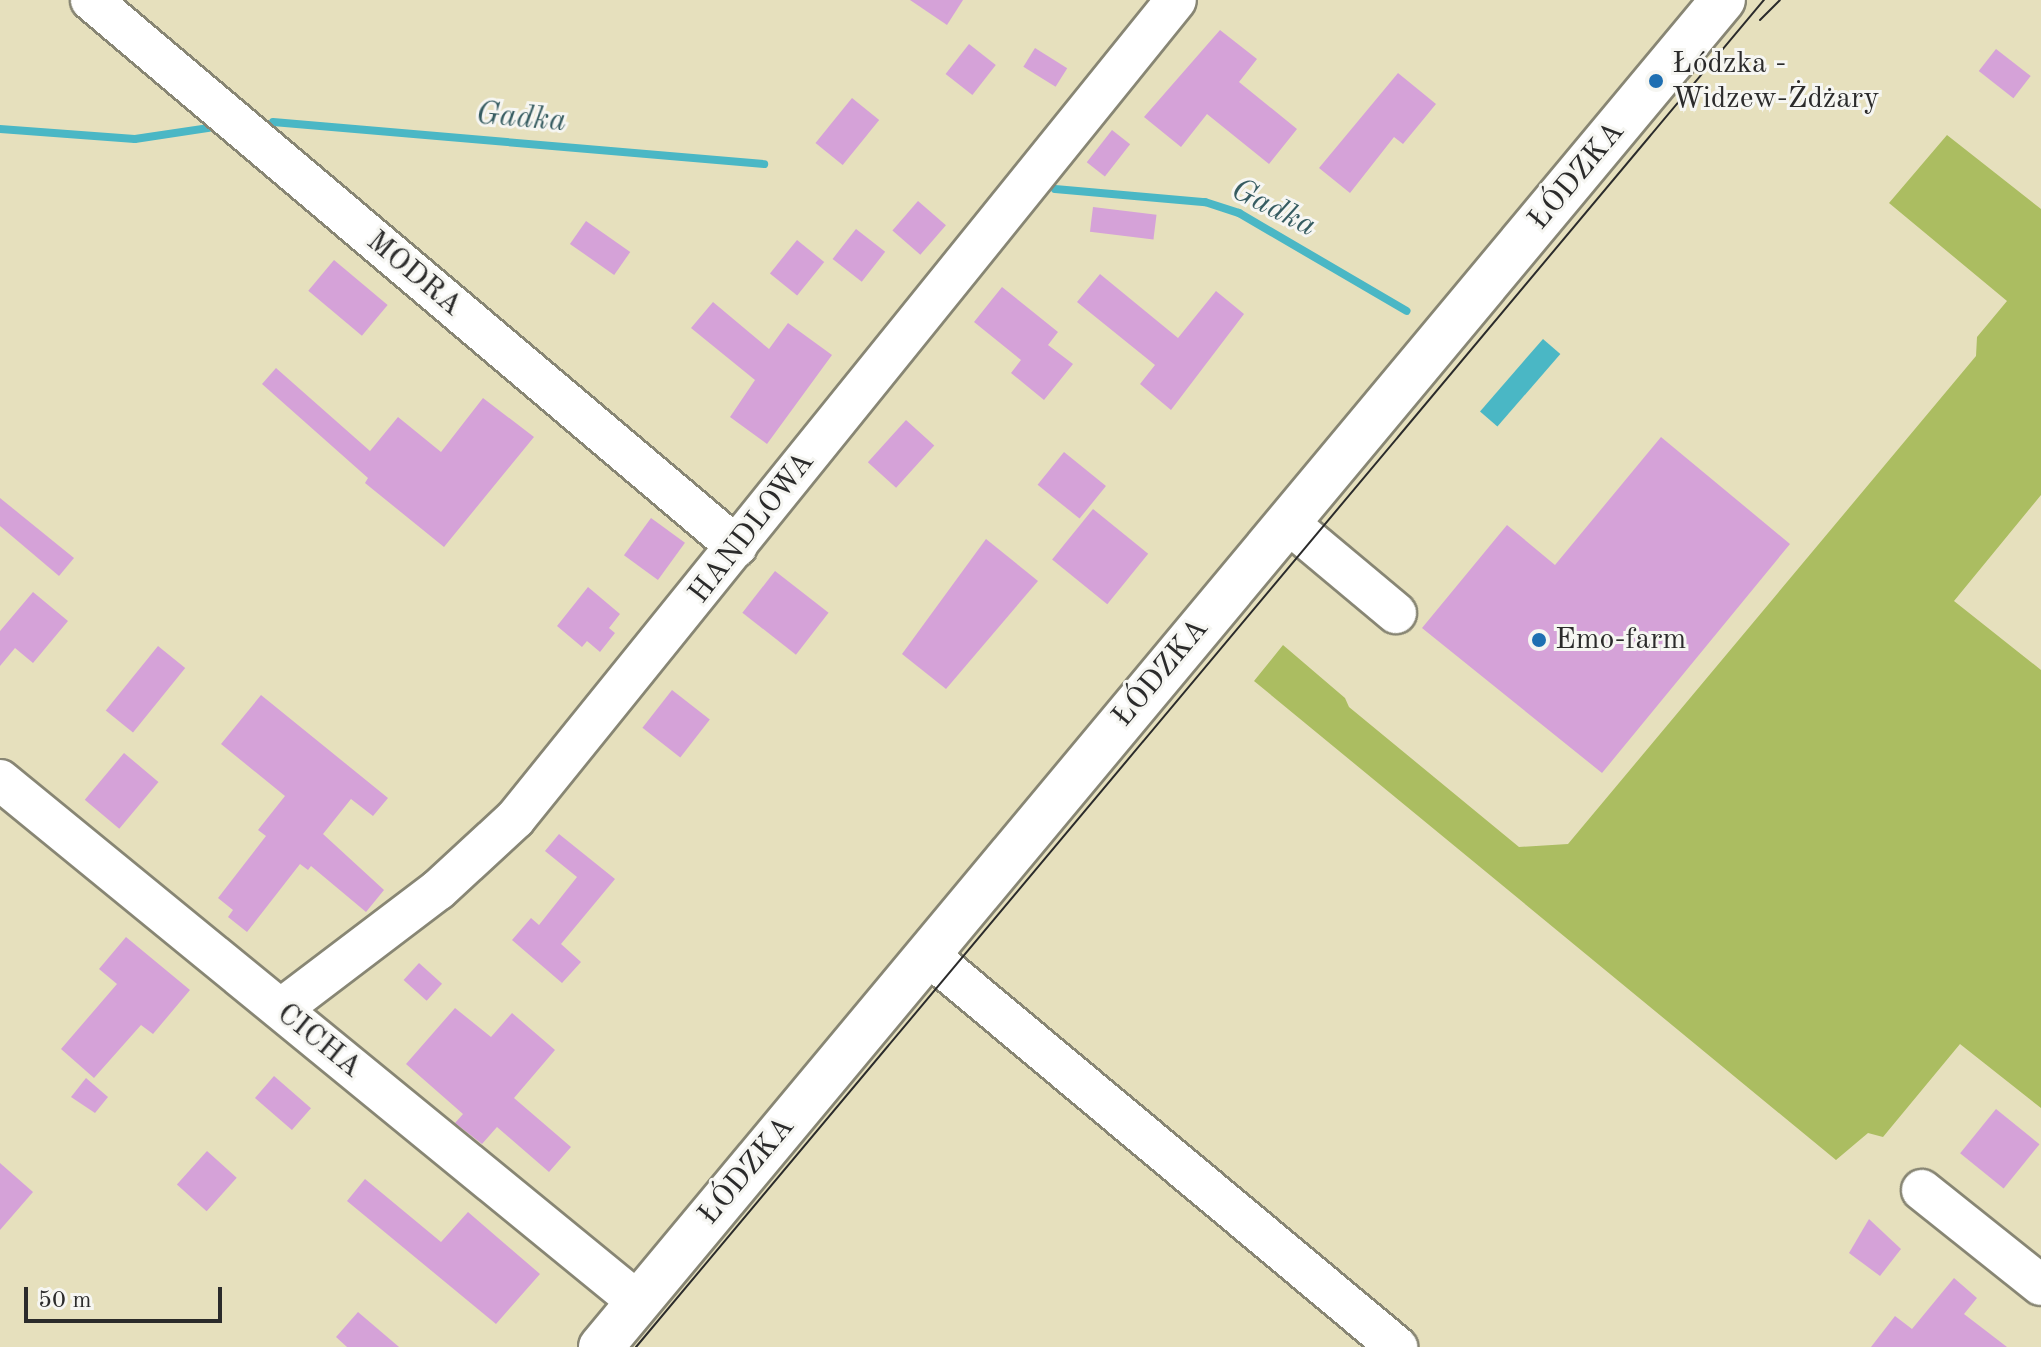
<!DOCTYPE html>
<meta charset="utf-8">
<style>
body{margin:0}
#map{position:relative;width:2041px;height:1347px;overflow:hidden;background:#e6e0bd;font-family:"Old Standard TT",serif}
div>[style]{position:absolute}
.green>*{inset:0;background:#abbd61}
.water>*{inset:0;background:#4ab7c5;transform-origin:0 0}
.stream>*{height:8px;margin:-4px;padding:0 4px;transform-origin:4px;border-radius:4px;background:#4ab7c5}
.building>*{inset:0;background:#d5a2d8;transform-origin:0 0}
.roads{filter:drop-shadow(2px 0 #888674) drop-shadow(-2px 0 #888674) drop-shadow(0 2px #888674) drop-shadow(0 -2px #888674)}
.minor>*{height:40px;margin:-20px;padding:0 20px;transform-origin:20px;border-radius:20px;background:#fff}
.major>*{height:44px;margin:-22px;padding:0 22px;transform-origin:22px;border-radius:22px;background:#fff}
.tram>*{height:2px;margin:-1px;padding:0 1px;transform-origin:1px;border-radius:1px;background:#2b2b2b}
.dots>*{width:22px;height:22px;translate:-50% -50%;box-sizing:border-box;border:4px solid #f6f6f2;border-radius:50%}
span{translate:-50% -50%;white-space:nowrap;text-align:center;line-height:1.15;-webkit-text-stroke:6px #f6f6f2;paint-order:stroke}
.poi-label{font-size:30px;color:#2b2b2b}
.left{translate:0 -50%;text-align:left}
.street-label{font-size:30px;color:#2b2b2b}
.water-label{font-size:32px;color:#365c61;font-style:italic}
.scale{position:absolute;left:24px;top:1287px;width:198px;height:36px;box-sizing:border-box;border:4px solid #2b2b2b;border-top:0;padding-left:10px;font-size:24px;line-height:28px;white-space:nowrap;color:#2b2b2b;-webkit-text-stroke:6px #f6f6f2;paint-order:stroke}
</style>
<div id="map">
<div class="green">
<div style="clip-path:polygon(1947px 135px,2041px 209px,2041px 495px,1954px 601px,2041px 670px,2041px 1108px,1960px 1044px,1883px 1137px,1868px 1133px,1836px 1160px,1254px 681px,1283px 645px,1345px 698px,1349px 707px,1519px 847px,1568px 844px,1976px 356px,1977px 337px,2007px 301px,1889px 203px)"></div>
</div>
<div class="water">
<div style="left:1543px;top:339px;width:23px;height:96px;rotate:41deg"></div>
</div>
<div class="stream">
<div style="left:273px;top:122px;width:493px;rotate:4.9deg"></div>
<div style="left:0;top:129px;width:135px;rotate:4.2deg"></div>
<div style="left:135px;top:139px;width:75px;rotate:-8.5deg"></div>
<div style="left:1055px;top:189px;width:151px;rotate:5deg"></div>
<div style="left:1205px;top:202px;width:36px;rotate:18deg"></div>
<div style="left:1239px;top:213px;width:194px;rotate:30.3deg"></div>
</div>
<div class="building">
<div style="clip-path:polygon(910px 0,963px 0,947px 25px)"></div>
<div style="clip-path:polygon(1220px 30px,1257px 59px,1239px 82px,1297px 129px,1269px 164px,1207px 114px,1181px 147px,1144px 117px)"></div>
<div style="left:969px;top:44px;width:34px;height:38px;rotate:38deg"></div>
<div style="left:1035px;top:48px;width:38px;height:22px;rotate:32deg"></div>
<div style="left:1996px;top:49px;width:44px;height:28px;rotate:38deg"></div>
<div style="clip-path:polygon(1398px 73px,1436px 104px,1403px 144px,1394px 137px,1350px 193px,1319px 168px)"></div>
<div style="left:852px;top:98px;width:35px;height:58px;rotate:39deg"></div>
<div style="left:1112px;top:130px;width:23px;height:41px;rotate:38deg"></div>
<div style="left:918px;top:201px;width:37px;height:39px;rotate:41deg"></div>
<div style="left:1093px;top:207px;width:64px;height:25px;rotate:7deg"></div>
<div style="left:586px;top:221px;width:54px;height:28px;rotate:35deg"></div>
<div style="left:856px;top:229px;width:37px;height:38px;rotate:38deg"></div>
<div style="left:797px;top:240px;width:35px;height:43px;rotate:39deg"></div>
<div style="left:334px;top:260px;width:70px;height:40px;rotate:40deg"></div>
<div style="clip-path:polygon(1100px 274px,1178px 338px,1216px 291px,1244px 314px,1171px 410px,1140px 384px,1155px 365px,1077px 302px)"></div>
<div style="clip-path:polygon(1002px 287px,1058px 332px,1048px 345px,1073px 364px,1044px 400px,1011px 373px,1021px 360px,974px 322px)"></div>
<div style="clip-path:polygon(713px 302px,769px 349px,788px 323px,832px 355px,767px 444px,730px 417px,755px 380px,691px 328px)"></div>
<div style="clip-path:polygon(276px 368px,370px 451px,398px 417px,441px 452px,483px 398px,534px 437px,444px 547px,365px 483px,368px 478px,262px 384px)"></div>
<div style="left:906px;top:420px;width:38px;height:57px;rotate:42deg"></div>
<div style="clip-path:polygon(1661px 437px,1790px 544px,1602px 773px,1422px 628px,1507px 525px,1555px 565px)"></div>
<div style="left:1064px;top:452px;width:54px;height:42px;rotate:39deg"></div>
<div style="clip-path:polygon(0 498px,74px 558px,59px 576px,0 526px)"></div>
<div style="left:1093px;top:509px;width:71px;height:65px;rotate:39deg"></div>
<div style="left:651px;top:518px;width:42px;height:46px;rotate:36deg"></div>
<div style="clip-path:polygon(986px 539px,1038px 581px,946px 689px,902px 654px)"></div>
<div style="left:775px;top:571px;width:68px;height:53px;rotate:38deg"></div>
<div style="clip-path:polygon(588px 587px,620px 614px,609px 628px,615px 633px,600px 652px,587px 641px,582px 647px,557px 626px)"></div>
<div style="clip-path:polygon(33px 592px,68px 621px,33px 663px,15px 648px,0 666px,0 631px)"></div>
<div style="left:158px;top:646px;width:35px;height:83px;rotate:39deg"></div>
<div style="left:672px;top:690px;width:48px;height:48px;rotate:38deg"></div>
<div style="clip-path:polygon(261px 695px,388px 798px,373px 816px,351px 799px,323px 834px,384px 890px,366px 912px,311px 866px,308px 870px,300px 864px,247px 932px,228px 917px,233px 910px,218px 898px,266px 836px,258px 830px,285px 796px,221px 744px)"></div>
<div style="left:124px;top:753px;width:45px;height:61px;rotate:40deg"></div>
<div style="clip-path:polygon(559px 834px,615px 879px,561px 944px,581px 962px,562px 983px,512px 940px,531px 918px,539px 925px,577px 877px,545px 851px)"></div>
<div style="clip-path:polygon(126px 937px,190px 990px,153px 1034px,141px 1025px,94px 1078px,61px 1049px,117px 984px,99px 969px)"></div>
<div style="left:419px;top:963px;width:31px;height:23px;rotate:42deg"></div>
<div style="clip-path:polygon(455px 1008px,491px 1037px,512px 1013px,555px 1050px,514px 1098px,571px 1147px,549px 1172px,497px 1127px,482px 1144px,455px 1123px,463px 1114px,406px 1064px)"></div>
<div style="left:274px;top:1076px;width:49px;height:29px;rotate:41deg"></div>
<div style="clip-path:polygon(86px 1078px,108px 1097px,95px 1113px,71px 1097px)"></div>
<div style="left:1996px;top:1109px;width:56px;height:57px;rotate:39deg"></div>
<div style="left:207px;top:1151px;width:40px;height:45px;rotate:42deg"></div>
<div style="clip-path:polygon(0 1163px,33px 1192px,0 1230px)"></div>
<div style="clip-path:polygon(365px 1179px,441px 1242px,468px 1212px,540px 1274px,496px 1324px,347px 1201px)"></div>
<div style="clip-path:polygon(1869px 1219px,1901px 1249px,1880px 1276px,1849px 1253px)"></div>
<div style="clip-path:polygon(1954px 1278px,1977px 1298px,1964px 1314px,2007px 1347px,1871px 1347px,1895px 1316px,1912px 1329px)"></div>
<div style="clip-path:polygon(358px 1312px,399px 1347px,347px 1347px,336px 1337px)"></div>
</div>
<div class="roads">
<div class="minor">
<div style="left:91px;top:0;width:846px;rotate:40.26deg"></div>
<div style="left:1287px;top:522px;width:142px;rotate:39.9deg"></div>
<div style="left:0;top:780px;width:824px;rotate:39.29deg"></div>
<div style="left:927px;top:954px;width:613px;rotate:39.9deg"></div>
<div style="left:281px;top:1009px;width:197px;rotate:-37.2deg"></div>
<div style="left:438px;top:890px;width:105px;rotate:-42.7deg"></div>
<div style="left:515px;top:819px;width:1052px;rotate:-51.09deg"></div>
<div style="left:1922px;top:1190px;width:152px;rotate:38.6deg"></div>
</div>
<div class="major">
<div style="left:601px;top:1347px;width:1753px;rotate:-50.21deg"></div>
</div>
</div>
<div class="tram">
<div style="left:1760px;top:20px;width:28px;rotate:-45deg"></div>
<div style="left:636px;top:1347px;width:1757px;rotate:-50.06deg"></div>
</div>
<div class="dots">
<div style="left:1656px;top:81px;background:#1f6fb2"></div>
<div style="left:1539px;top:640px;background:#1f6fb2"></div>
</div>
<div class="poi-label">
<span class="left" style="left:1672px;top:81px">Łódzka -<br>Widzew-Żdżary</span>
<span class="left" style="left:1555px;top:640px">Emo-farm</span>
</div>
<div class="street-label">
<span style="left:1577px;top:176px;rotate:-50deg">ŁÓDZKA</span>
<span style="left:414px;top:274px;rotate:40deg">MODRA</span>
<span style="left:752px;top:528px;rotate:-52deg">HANDLOWA</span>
<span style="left:1161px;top:673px;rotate:-50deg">ŁÓDZKA</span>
<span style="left:319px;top:1041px;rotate:39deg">CICHA</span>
<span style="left:747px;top:1171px;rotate:-50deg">ŁÓDZKA</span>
</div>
<div class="water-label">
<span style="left:521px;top:119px;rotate:5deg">Gadka</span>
<span style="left:1273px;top:209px;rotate:27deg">Gadka</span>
</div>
<div class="scale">50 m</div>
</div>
